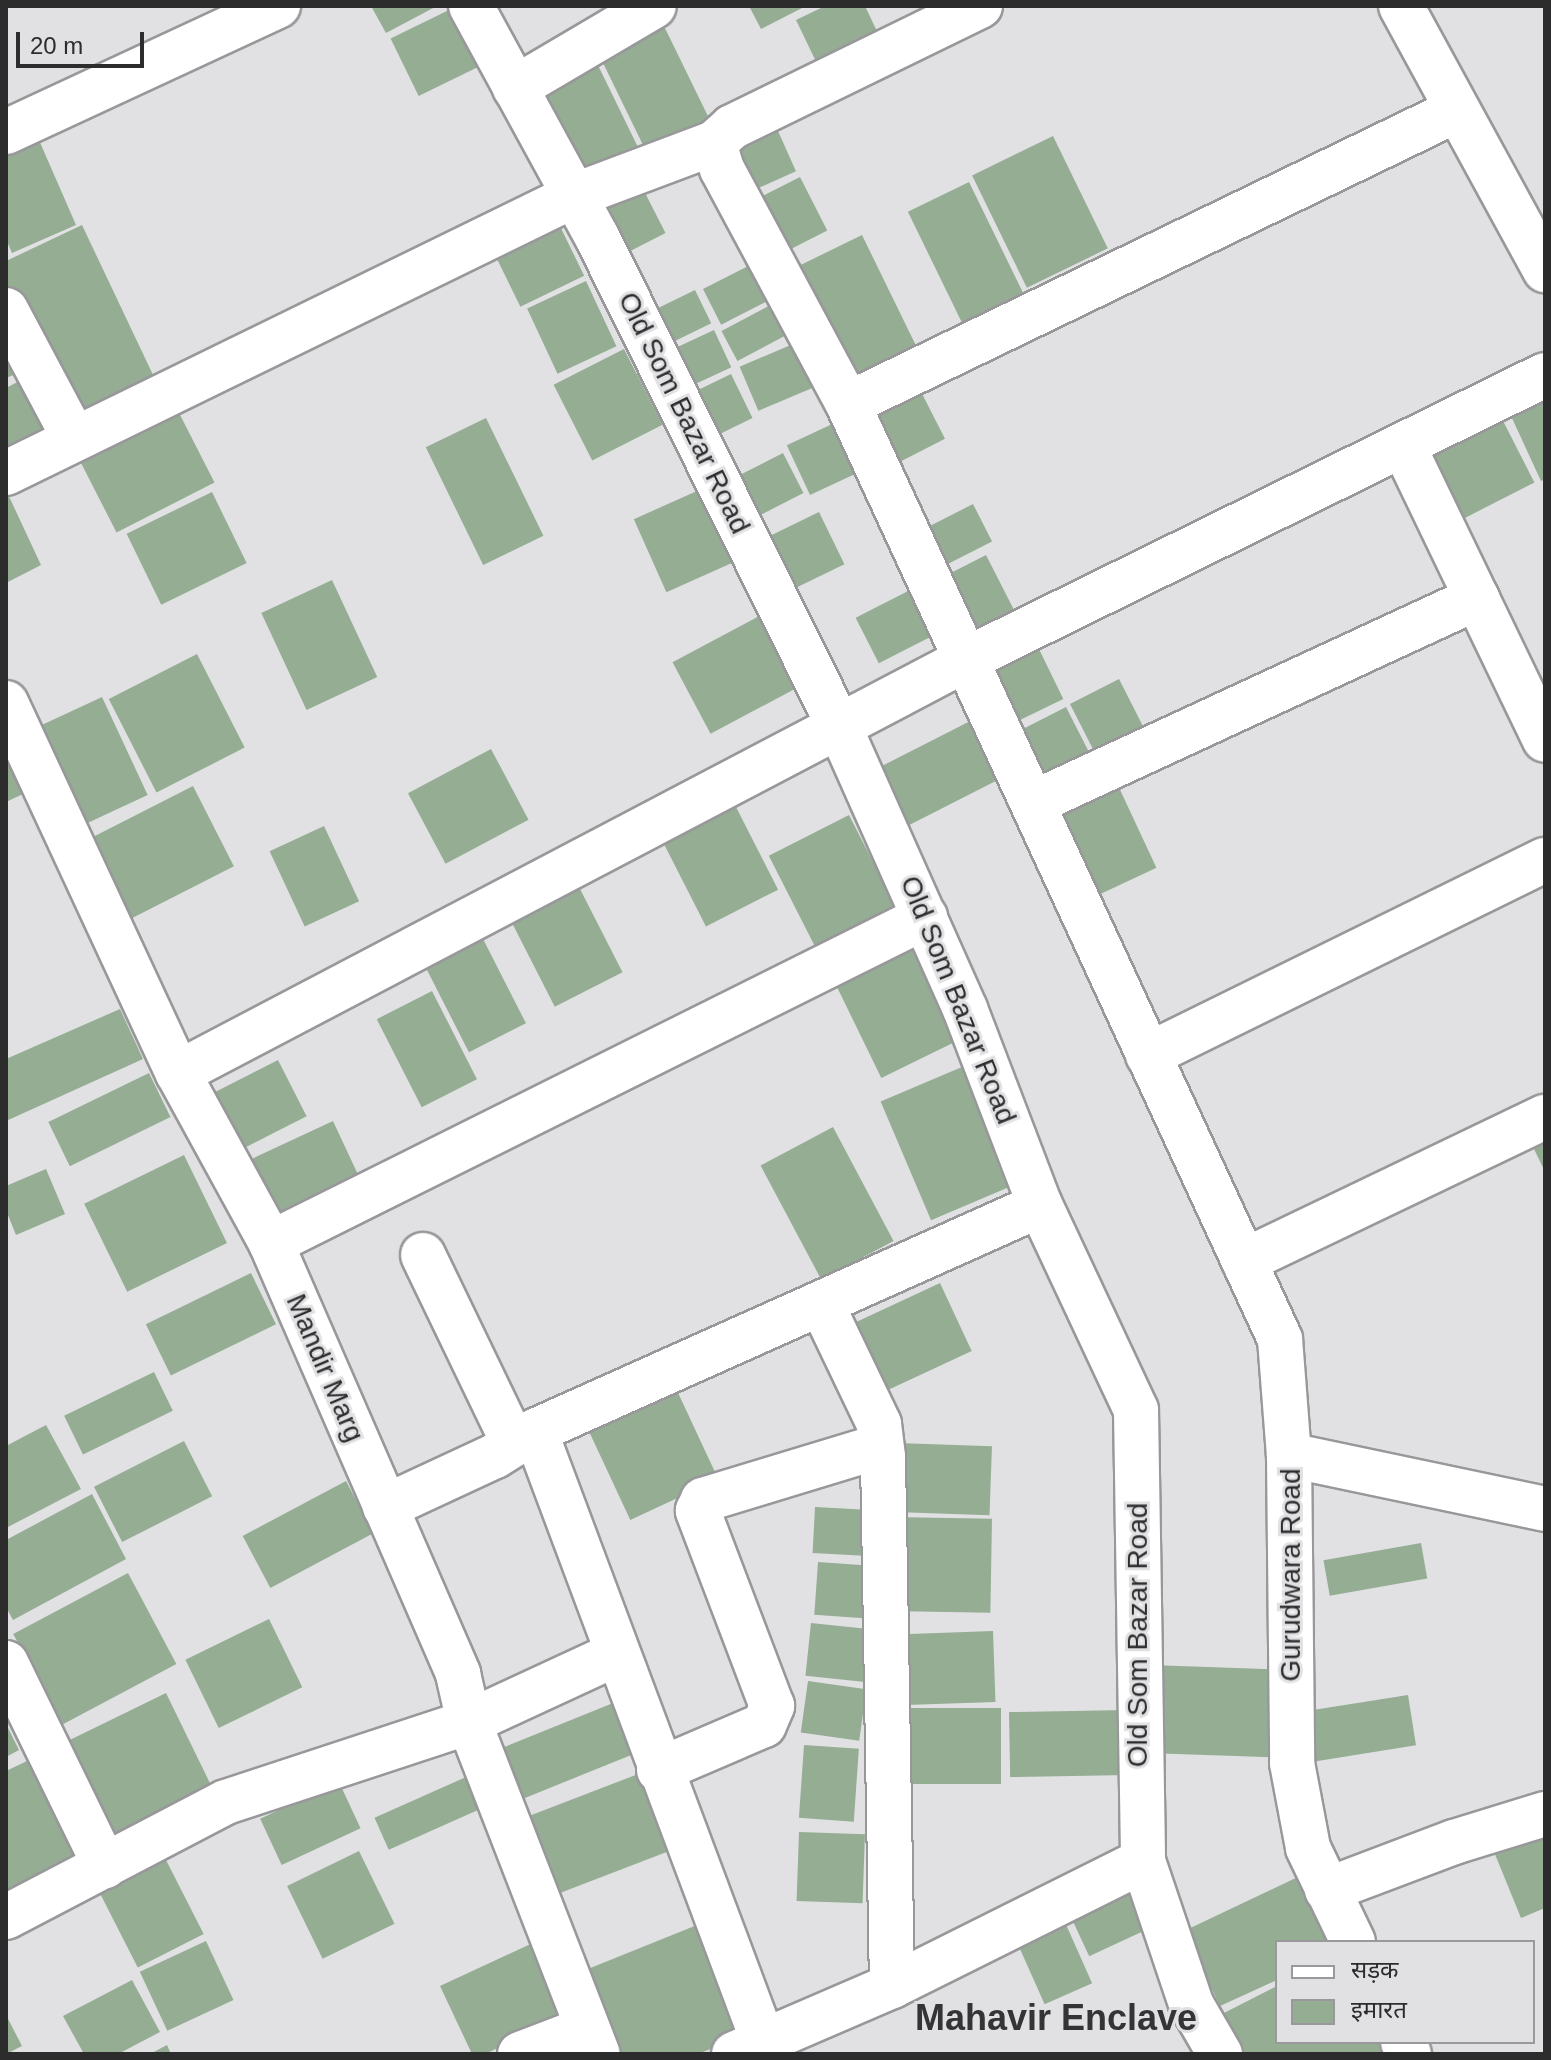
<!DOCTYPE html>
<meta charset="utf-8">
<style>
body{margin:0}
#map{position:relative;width:1551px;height:2060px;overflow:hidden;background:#e1e1e4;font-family:Helvetica,"Noto Sans Devanagari",sans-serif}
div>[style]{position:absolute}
.building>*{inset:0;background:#94ad93;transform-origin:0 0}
.roads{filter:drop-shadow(2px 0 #98989b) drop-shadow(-2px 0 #98989b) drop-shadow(0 2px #98989b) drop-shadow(0 -2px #98989b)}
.minor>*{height:44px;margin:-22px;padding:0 22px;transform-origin:22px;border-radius:22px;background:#fff}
span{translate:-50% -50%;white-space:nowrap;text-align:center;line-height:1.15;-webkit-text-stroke:6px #e1e1e4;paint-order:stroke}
.street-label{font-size:28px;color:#2c2c2d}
.district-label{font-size:36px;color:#343437;font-weight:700}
.frame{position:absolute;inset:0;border:8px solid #2c2c2d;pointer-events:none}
.legend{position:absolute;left:1275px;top:1940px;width:260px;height:104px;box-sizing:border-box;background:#e1e1e4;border:2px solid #99999b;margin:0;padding:10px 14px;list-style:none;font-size:24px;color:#2c2c2d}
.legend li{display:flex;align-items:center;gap:16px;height:40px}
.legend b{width:40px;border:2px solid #99999b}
.scale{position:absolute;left:16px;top:32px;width:128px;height:36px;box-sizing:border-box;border:4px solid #2c2c2d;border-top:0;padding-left:10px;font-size:24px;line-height:28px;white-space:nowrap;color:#2c2c2d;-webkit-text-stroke:6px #e1e1e4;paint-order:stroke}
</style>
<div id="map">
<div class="building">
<div style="clip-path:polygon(371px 6px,437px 6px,386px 33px)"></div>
<div style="clip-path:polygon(749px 6px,806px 6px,761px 29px)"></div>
<div style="clip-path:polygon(825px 6px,865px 6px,883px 44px,822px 74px,796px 20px)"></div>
<div style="left:449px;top:10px;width:64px;height:65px;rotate:64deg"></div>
<div style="left:662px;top:22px;width:118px;height:71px;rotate:64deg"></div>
<div style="left:593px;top:55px;width:114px;height:73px;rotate:64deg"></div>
<div style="left:774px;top:122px;width:54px;height:56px;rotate:66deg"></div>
<div style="clip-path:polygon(35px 131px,76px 225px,12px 253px,6px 239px,6px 144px)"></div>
<div style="left:1053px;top:136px;width:125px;height:90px;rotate:64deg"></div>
<div style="left:800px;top:177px;width:60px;height:55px;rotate:63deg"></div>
<div style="left:969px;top:182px;width:124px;height:68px;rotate:64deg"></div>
<div style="left:641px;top:185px;width:54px;height:56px;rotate:63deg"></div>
<div style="left:557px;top:220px;width:62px;height:71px;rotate:64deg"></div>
<div style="clip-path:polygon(82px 225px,154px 377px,74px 421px,6px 282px,6px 261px)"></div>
<div style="left:862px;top:235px;width:123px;height:87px;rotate:64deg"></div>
<div style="left:760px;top:260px;width:40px;height:64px;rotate:63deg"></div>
<div style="left:586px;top:281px;width:72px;height:65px;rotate:65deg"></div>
<div style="left:695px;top:290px;width:37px;height:58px;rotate:64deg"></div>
<div style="left:778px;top:301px;width:34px;height:64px;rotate:62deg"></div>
<div style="left:714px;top:330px;width:41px;height:61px;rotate:65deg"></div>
<div style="left:793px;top:344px;width:48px;height:58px;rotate:67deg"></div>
<div style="left:624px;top:349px;width:85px;height:79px;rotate:63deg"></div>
<div style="clip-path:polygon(6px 352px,16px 374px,6px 378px)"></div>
<div style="left:731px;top:374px;width:49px;height:55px;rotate:64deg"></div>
<div style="clip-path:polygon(27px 377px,58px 438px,6px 464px,6px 388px)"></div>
<div style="left:915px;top:380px;width:66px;height:63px;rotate:63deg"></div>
<div style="clip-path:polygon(1545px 384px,1545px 479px,1541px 481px,1505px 403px)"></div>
<div style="left:175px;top:405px;width:87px;height:110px;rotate:63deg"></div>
<div style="left:1499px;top:413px;width:78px;height:84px;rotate:63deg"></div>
<div style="left:486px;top:418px;width:131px;height:67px;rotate:64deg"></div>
<div style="left:843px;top:419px;width:55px;height:62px;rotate:65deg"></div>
<div style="left:783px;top:453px;width:45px;height:64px;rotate:63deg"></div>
<div style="left:706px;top:487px;width:80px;height:79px;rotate:66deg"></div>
<div style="clip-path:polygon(6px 490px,41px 565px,6px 583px)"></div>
<div style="left:212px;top:492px;width:79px;height:95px;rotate:64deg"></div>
<div style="left:973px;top:504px;width:42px;height:65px;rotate:63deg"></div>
<div style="left:819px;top:512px;width:58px;height:74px;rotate:64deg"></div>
<div style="left:986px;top:555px;width:69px;height:55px;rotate:63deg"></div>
<div style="left:332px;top:580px;width:107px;height:78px;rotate:65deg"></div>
<div style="left:918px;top:586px;width:51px;height:70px;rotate:63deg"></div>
<div style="left:767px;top:612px;width:81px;height:107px;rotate:62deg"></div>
<div style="left:1037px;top:645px;width:60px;height:54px;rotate:64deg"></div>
<div style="left:197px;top:654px;width:105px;height:99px;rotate:63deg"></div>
<div style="left:1119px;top:679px;width:65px;height:55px;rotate:63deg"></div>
<div style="left:102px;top:697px;width:108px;height:83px;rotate:65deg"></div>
<div style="left:1066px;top:707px;width:58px;height:57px;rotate:63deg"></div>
<div style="left:982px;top:715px;width:65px;height:129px;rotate:63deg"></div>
<div style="clip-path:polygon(6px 744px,27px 792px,6px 802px)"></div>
<div style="left:491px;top:749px;width:80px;height:94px;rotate:62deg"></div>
<div style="left:1115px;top:779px;width:98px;height:80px;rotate:65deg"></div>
<div style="left:193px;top:786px;width:90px;height:131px;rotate:63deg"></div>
<div style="left:735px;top:805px;width:95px;height:81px;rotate:63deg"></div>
<div style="left:849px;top:815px;width:109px;height:90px;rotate:63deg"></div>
<div style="left:324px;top:826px;width:83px;height:60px;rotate:65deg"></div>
<div style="left:578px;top:885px;width:98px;height:76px;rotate:63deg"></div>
<div style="left:481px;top:935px;width:99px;height:64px;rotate:63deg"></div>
<div style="left:910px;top:936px;width:115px;height:88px;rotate:64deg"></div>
<div style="left:432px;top:991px;width:99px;height:62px;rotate:63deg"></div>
<div style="clip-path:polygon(120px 1009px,143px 1059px,6px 1121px,6px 1059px)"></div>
<div style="left:278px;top:1060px;width:63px;height:80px;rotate:63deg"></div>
<div style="left:969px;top:1064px;width:129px;height:96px;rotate:67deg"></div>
<div style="left:149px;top:1073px;width:49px;height:112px;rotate:64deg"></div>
<div style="left:333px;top:1121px;width:66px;height:98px;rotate:65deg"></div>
<div style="clip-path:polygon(1545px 1121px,1545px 1172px,1525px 1130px)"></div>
<div style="left:833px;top:1127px;width:129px;height:82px;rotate:62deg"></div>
<div style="left:184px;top:1155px;width:98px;height:111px;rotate:64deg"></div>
<div style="clip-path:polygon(46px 1169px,65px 1214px,16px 1235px,6px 1210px,6px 1186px)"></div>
<div style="left:251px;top:1273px;width:57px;height:117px;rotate:64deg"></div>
<div style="left:940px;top:1283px;width:75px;height:109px;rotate:65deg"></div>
<div style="left:154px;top:1372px;width:43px;height:100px;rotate:64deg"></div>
<div style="left:673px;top:1382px;width:107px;height:97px;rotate:65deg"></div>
<div style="clip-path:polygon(46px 1425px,81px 1489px,6px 1528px,6px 1446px)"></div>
<div style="left:184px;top:1441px;width:62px;height:101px;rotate:63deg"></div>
<div style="left:897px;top:1443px;width:95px;height:69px;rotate:2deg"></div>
<div style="left:346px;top:1481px;width:59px;height:117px;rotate:62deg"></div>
<div style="clip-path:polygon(92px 1494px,126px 1559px,13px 1620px,6px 1607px,6px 1540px)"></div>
<div style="left:815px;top:1507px;width:61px;height:46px;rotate:3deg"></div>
<div style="left:891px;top:1517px;width:101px;height:94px;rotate:1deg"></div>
<div style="left:1421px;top:1543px;width:36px;height:99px;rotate:80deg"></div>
<div style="left:818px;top:1562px;width:57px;height:53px;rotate:4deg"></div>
<div style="left:128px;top:1573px;width:103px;height:130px;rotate:62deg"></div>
<div style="left:269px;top:1619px;width:76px;height:93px;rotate:64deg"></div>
<div style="left:811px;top:1623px;width:60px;height:53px;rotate:6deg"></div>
<div style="left:993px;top:1631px;width:71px;height:97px;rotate:88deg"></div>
<div style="left:1150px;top:1665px;width:132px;height:88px;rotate:2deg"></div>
<div style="left:808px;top:1681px;width:59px;height:52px;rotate:8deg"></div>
<div style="left:166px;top:1693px;width:115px;height:123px;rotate:64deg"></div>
<div style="left:1408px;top:1695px;width:51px;height:101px;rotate:81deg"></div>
<div style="left:623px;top:1699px;width:55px;height:136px;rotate:68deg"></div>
<div style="left:901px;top:1708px;width:100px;height:76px"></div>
<div style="left:1128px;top:1710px;width:65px;height:119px;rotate:89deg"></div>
<div style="clip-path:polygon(6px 1724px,19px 1750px,6px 1757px)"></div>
<div style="left:804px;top:1745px;width:55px;height:73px;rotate:4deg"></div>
<div style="clip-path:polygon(27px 1761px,78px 1864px,6px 1900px,6px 1771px)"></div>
<div style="left:646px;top:1771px;width:83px;height:131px;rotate:69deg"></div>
<div style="left:475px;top:1773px;width:35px;height:110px;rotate:66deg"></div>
<div style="left:339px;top:1782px;width:51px;height:87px;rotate:65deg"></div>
<div style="left:799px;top:1832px;width:66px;height:69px;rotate:2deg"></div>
<div style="clip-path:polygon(1545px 1833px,1545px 1908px,1521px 1918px,1490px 1842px)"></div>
<div style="left:359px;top:1851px;width:81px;height:80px;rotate:64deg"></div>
<div style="left:166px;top:1860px;width:83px;height:74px;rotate:63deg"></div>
<div style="clip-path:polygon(1302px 1875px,1334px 1942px,1277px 1942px,1277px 1980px,1220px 2006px,1184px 1931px)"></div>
<div style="left:1129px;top:1876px;width:56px;height:70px;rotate:65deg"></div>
<div style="left:1060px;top:1911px;width:79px;height:52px;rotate:66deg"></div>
<div style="clip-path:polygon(702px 1923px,747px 2034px,698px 2054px,612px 2054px,578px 1973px)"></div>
<div style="left:206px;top:1941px;width:65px;height:73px;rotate:65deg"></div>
<div style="clip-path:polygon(537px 1941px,570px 2014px,485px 2054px,472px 2054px,440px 1986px)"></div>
<div style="clip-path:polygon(132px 1980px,160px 2032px,118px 2054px,84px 2054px,63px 2016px)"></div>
<div style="clip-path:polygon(1277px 1986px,1277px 2042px,1379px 2042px,1385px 2052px,1242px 2054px,1222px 2014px)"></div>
<div style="clip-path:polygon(6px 2015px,22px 2046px,6px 2054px)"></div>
<div style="clip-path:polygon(167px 2045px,171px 2054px,150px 2054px)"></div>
</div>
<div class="roads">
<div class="minor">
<div style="left:471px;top:6px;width:263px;rotate:61.4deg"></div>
<div style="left:597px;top:237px;width:546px;rotate:63.67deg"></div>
<div style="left:839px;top:726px;width:310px;rotate:66deg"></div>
<div style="left:965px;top:1009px;width:210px;rotate:69.1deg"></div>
<div style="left:1040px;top:1205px;width:226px;rotate:64.9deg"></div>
<div style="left:1136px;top:1410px;width:451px;rotate:89.1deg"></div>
<div style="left:1143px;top:1861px;width:151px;rotate:71.4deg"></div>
<div style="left:1191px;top:2004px;width:58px;rotate:59.9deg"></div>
<div style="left:980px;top:6px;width:276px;rotate:154deg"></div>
<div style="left:732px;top:127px;width:24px;rotate:138deg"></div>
<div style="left:714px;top:143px;width:27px;rotate:73deg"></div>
<div style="left:722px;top:169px;width:267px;rotate:61.8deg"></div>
<div style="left:848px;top:404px;width:1030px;rotate:65.2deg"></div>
<div style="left:1280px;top:1339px;width:116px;rotate:85.6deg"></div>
<div style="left:1289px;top:1455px;width:308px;rotate:89.4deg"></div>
<div style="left:1292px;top:1763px;width:86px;rotate:79.3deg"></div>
<div style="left:1308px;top:1848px;width:104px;rotate:64.4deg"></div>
<div style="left:1401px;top:6px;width:301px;rotate:61.4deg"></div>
<div style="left:515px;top:88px;width:161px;rotate:-30.5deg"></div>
<div style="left:6px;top:132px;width:300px;rotate:-24.9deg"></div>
<div style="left:6px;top:310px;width:145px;rotate:62deg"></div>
<div style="left:848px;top:404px;width:676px;rotate:-25.77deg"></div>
<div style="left:1403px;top:445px;width:327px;rotate:64.3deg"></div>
<div style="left:6px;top:473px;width:631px;rotate:-26.04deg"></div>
<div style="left:573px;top:196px;width:151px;rotate:-20.6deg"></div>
<div style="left:6px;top:703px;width:408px;rotate:65.1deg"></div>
<div style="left:178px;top:1073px;width:194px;rotate:61.3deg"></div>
<div style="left:271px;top:1243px;width:470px;rotate:66.5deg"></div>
<div style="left:458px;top:1674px;width:49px;rotate:77.1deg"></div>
<div style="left:469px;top:1722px;width:356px;rotate:68.8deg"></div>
<div style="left:1033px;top:803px;width:489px;rotate:-24.8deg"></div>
<div style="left:1148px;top:1055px;width:442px;rotate:-26.2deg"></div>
<div style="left:178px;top:1073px;width:889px;rotate:-27.69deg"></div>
<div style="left:965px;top:660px;width:646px;rotate:-26.17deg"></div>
<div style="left:271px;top:1243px;width:731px;rotate:-26.49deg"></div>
<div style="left:423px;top:1255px;width:208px;rotate:64.3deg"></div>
<div style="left:1244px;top:1261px;width:334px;rotate:-25.6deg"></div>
<div style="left:822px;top:1305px;width:132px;rotate:64.4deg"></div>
<div style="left:879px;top:1424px;width:33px;rotate:83deg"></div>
<div style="left:883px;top:1457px;width:529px;rotate:89.03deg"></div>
<div style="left:535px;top:1431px;width:648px;rotate:69.5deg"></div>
<div style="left:1289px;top:1455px;width:262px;rotate:11.9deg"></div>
<div style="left:385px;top:1507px;width:121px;rotate:-24.9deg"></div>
<div style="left:495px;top:1456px;width:47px;rotate:-32deg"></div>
<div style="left:535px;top:1431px;width:553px;rotate:-24.11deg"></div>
<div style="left:6px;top:1663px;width:226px;rotate:64deg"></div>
<div style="left:659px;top:1770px;width:114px;rotate:-23.2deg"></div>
<div style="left:764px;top:1725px;width:21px;rotate:-67deg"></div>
<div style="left:772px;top:1706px;width:209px;rotate:-110.8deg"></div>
<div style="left:698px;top:1511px;width:12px;rotate:-66deg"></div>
<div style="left:703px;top:1500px;width:186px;rotate:-16.9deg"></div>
<div style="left:1327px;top:1890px;width:136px;rotate:-20.7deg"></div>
<div style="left:1454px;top:1842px;width:95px;rotate:-17.1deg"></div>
<div style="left:6px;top:1917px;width:248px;rotate:-27.6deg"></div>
<div style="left:226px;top:1802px;width:256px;rotate:-18.2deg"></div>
<div style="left:469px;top:1722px;width:162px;rotate:-24.8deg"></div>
<div style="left:1403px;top:2042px;width:13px;rotate:63deg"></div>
<div style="left:520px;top:2054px;width:70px;rotate:-21deg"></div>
<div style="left:734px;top:2054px;width:172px;rotate:-23.3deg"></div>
<div style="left:892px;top:1986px;width:280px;rotate:-26.5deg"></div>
</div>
</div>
<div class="street-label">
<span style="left:684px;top:413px;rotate:64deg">Old Som Bazar Road</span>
<span style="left:958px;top:1000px;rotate:68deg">Old Som Bazar Road</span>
<span style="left:325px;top:1368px;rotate:67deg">Mandir Marg</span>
<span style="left:1291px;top:1575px;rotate:-90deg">Gurudwara Road</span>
<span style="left:1138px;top:1635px;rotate:-90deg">Old Som Bazar Road</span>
</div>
<div class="district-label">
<span style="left:1056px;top:2018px">Mahavir Enclave</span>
</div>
<div class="frame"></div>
<ul class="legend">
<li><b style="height:10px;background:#fff"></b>सड़क</li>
<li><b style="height:22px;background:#94ad93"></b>इमारत</li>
</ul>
<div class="scale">20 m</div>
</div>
